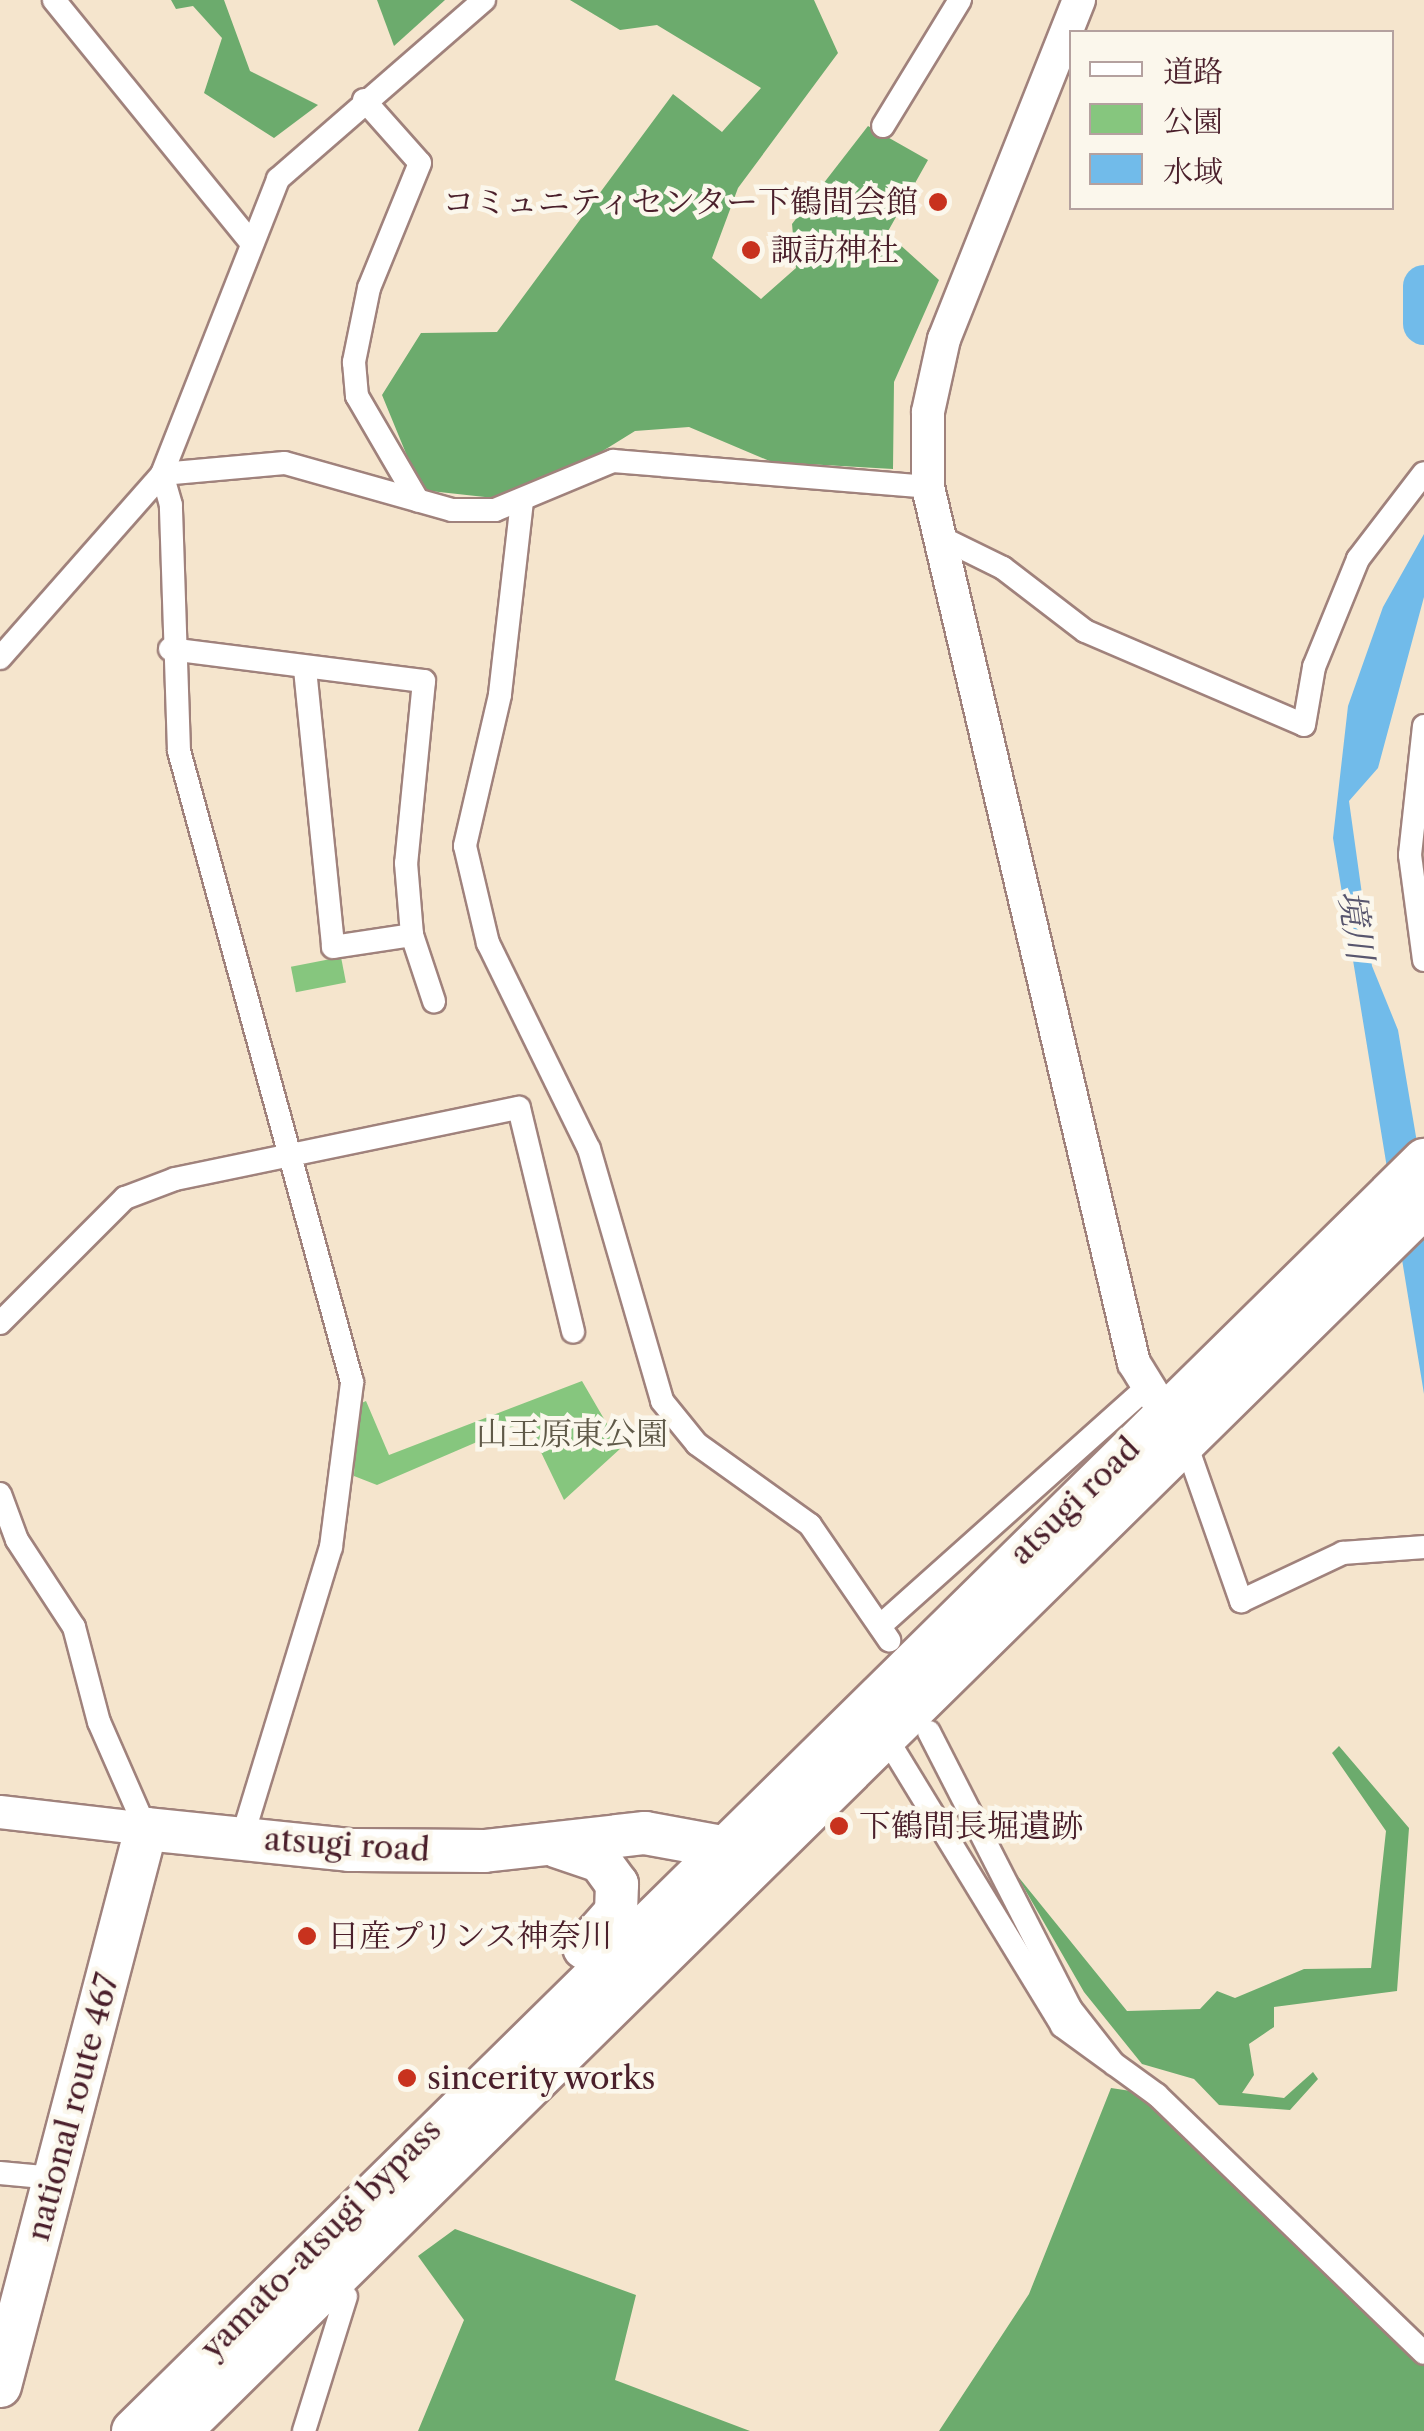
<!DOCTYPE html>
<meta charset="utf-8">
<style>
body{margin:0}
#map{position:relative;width:1424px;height:2431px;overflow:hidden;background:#f5e5cd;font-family:"Libre Caslon Text","Noto Serif JP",serif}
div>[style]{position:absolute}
.green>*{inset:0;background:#86c67e;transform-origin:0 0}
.forest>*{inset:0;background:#6cab6d}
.water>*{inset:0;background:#71bbea}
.river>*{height:42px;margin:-21px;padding:0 21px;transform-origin:21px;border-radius:21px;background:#71bbea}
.roads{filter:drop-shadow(2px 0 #a0827c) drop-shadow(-2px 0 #a0827c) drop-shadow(0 2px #a0827c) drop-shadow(0 -2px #a0827c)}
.street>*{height:22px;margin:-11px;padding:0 11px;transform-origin:11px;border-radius:11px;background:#fff}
.secondary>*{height:32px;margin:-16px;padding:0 16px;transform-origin:16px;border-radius:16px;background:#fff}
.highway>*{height:42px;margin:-21px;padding:0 21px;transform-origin:21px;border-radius:21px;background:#fff}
.dots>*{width:28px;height:28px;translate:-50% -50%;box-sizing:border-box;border:5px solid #fbf7ec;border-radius:50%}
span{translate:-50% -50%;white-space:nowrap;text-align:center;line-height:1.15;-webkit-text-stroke:9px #fbf7ec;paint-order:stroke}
.poi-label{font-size:32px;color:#4a1f2b}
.right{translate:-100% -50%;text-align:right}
.left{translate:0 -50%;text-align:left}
.park-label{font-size:32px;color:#5f5948}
.street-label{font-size:32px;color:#4a1f2b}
.water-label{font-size:35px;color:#58566e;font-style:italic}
.legend{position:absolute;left:1069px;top:30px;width:325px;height:180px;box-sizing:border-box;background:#fbf7ec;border:2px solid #b4a19f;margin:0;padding:12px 18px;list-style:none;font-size:30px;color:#4a1f2b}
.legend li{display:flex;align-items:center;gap:20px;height:50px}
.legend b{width:50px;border:2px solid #b4a19f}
</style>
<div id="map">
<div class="green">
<div style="left:341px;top:957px;width:26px;height:51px;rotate:79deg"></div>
<div style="clip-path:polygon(582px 1381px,621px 1448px,564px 1500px,526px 1421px,377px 1485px,354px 1476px,357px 1405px,366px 1401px,389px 1455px)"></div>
</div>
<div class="forest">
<div style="clip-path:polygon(171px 0,224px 0,250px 71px,318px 105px,274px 138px,204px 93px,222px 38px,193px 6px,176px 9px)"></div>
<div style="clip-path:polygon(377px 0,445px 0,394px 46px)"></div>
<div style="clip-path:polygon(570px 0,814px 0,838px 53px,738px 188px,712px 258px,761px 299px,796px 268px,792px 224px,868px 126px,928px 160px,887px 233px,939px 280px,894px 382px,893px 469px,772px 462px,689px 427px,635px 431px,522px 501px,421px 490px,382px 395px,421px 333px,497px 332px,673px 94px,722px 132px,761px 88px,657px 25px,620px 30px)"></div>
<div style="clip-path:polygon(1339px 1746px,1409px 1828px,1397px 1991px,1274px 2007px,1274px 2027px,1249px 2044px,1254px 2075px,1242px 2093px,1284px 2098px,1313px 2072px,1318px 2079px,1290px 2110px,1219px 2105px,1194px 2079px,1142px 2064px,1084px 1992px,1016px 1874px,1127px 2011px,1200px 2009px,1217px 1991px,1235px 1998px,1304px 1969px,1371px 1968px,1386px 1831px,1332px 1753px)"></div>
<div style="clip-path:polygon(1111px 2088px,1157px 2095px,1424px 2353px,1424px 2431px,939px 2431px,1029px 2294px)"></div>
<div style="clip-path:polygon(455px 2229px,636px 2295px,615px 2380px,750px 2431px,418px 2431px,464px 2320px,418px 2256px)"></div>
</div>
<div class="water">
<div style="clip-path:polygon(1424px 534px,1424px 597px,1378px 768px,1349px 801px,1372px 966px,1398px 1030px,1424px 1184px,1424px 1394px,1333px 838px,1348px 706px,1383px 607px)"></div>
</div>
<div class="river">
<div style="left:1424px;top:286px;width:38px;rotate:90deg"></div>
</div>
<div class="roads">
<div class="street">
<div style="left:54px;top:0;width:308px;rotate:50.9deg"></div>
<div style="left:364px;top:100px;width:84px;rotate:48.4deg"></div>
<div style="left:420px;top:163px;width:135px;rotate:112.2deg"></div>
<div style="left:369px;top:288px;width:76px;rotate:101.5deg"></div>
<div style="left:354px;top:362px;width:34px;rotate:85deg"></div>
<div style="left:357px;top:396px;width:121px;rotate:59.8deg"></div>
<div style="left:883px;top:126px;width:148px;rotate:-58.6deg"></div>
<div style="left:522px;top:501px;width:195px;rotate:96.5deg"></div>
<div style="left:500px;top:695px;width:155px;rotate:103.1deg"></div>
<div style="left:465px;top:846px;width:100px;rotate:76.7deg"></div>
<div style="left:488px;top:943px;width:229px;rotate:63.9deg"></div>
<div style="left:589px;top:1149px;width:262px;rotate:73.8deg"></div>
<div style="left:662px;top:1401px;width:55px;rotate:50.9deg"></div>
<div style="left:697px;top:1444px;width:139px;rotate:35.6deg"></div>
<div style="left:810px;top:1525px;width:140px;rotate:55.5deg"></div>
<div style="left:940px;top:537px;width:70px;rotate:26.2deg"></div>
<div style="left:1003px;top:568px;width:103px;rotate:37.5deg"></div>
<div style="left:1085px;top:631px;width:238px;rotate:23.2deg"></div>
<div style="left:1304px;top:725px;width:59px;rotate:-80.2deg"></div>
<div style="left:1314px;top:667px;width:117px;rotate:-67.8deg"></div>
<div style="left:1358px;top:559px;width:108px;rotate:-52.5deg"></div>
<div style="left:170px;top:649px;width:256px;rotate:7.2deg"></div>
<div style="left:424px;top:681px;width:183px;rotate:95.6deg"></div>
<div style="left:406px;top:863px;width:72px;rotate:85.2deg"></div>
<div style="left:412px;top:935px;width:70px;rotate:71.6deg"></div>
<div style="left:0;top:658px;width:245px;rotate:-48.6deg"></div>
<div style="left:162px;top:474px;width:317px;rotate:-68.5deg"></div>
<div style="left:278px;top:179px;width:273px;rotate:-41deg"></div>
<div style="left:305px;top:669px;width:279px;rotate:84.2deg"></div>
<div style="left:333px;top:947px;width:80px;rotate:-8.6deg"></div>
<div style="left:1424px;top:726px;width:130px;rotate:96.2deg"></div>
<div style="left:1410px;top:855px;width:106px;rotate:82.4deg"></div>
<div style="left:0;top:1323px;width:177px;rotate:-45deg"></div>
<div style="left:125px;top:1198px;width:53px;rotate:-20.8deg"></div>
<div style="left:175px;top:1179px;width:351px;rotate:-11.7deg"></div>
<div style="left:519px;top:1108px;width:230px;rotate:76.4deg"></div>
<div style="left:1185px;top:1441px;width:170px;rotate:70.7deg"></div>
<div style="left:1241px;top:1601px;width:113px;rotate:-25.2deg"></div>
<div style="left:1343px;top:1553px;width:81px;rotate:-4.2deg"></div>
<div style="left:0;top:1494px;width:49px;rotate:69.7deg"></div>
<div style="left:17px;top:1540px;width:104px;rotate:56.8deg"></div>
<div style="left:74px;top:1627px;width:98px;rotate:75.3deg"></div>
<div style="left:99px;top:1722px;width:117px;rotate:66.3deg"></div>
<div style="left:880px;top:1626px;width:358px;rotate:-41.8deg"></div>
<div style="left:929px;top:1732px;width:310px;rotate:62.9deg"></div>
<div style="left:1070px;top:2008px;width:71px;rotate:51.8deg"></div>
<div style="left:884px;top:1734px;width:342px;rotate:58.6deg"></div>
<div style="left:1062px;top:2026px;width:117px;rotate:36deg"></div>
<div style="left:1157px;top:2095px;width:371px;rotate:44deg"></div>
<div style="left:242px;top:1838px;width:304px;rotate:-73deg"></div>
<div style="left:331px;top:1547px;width:166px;rotate:-82.7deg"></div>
<div style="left:352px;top:1382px;width:654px;rotate:-105.33deg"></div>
<div style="left:179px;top:751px;width:246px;rotate:-91.9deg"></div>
<div style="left:171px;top:505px;width:32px;rotate:-106deg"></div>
<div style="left:162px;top:474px;width:123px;rotate:-5.1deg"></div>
<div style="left:285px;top:463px;width:173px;rotate:15.7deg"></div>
<div style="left:452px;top:510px;width:43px"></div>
<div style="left:495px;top:510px;width:128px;rotate:-22.6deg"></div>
<div style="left:613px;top:461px;width:316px;rotate:4.7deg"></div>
<div style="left:0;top:2173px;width:54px;rotate:5.3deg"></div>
<div style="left:304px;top:2431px;width:141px;rotate:-72.7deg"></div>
</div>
<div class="secondary">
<div style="left:1079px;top:0;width:365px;rotate:111.7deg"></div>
<div style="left:944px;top:339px;width:75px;rotate:102.4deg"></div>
<div style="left:928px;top:412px;width:75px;rotate:90deg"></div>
<div style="left:928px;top:487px;width:900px;rotate:76.77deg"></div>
<div style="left:1134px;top:1363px;width:80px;rotate:58.3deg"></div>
<div style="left:0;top:1812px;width:147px;rotate:6.6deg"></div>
</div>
<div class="highway">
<div style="left:556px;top:1846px;width:46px;rotate:18.8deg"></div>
<div style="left:600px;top:1861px;width:29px;rotate:54deg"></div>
<div style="left:617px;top:1884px;width:28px;rotate:92deg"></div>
<div style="left:616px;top:1912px;width:48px;rotate:131.6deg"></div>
<div style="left:0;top:2386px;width:576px;rotate:-75.31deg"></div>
<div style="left:146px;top:1829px;width:204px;rotate:5.9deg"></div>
<div style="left:349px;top:1850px;width:135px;rotate:0.4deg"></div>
<div style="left:484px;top:1851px;width:162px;rotate:-6.4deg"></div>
<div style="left:645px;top:1833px;width:101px;rotate:10.3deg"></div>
<div style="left:133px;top:2431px;width:1812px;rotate:-44.55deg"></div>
<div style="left:180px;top:2431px;width:1745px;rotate:-44.54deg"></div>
</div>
</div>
<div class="dots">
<div style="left:938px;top:202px;background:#c8321e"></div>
<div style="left:751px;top:250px;background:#c8321e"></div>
<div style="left:839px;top:1826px;background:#c8321e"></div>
<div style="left:307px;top:1936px;background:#c8321e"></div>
<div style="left:407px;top:2078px;background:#c8321e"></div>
</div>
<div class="poi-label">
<span class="right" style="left:918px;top:202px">コミュニティセンター下鶴間会館</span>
<span class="left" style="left:771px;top:250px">諏訪神社</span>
<span class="left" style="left:859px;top:1826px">下鶴間長堀遺跡</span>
<span class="left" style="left:327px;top:1936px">日産プリンス神奈川</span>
<span class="left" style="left:427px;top:2078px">sincerity works</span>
</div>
<div class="park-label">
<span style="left:572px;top:1434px">山王原東公園</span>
</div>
<div class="street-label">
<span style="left:1075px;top:1501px;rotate:-44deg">atsugi road</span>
<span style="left:347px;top:1845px;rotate:4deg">atsugi road</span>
<span style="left:73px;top:2107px;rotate:-75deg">national route 467</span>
<span style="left:321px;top:2239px;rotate:-45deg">yamato-atsugi bypass</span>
</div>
<div class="water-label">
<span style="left:1356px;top:925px;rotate:82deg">境川</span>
</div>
<ul class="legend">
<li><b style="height:12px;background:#fff"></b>道路</li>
<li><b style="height:28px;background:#86c67e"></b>公園</li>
<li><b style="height:28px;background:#71bbea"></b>水域</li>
</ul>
</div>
